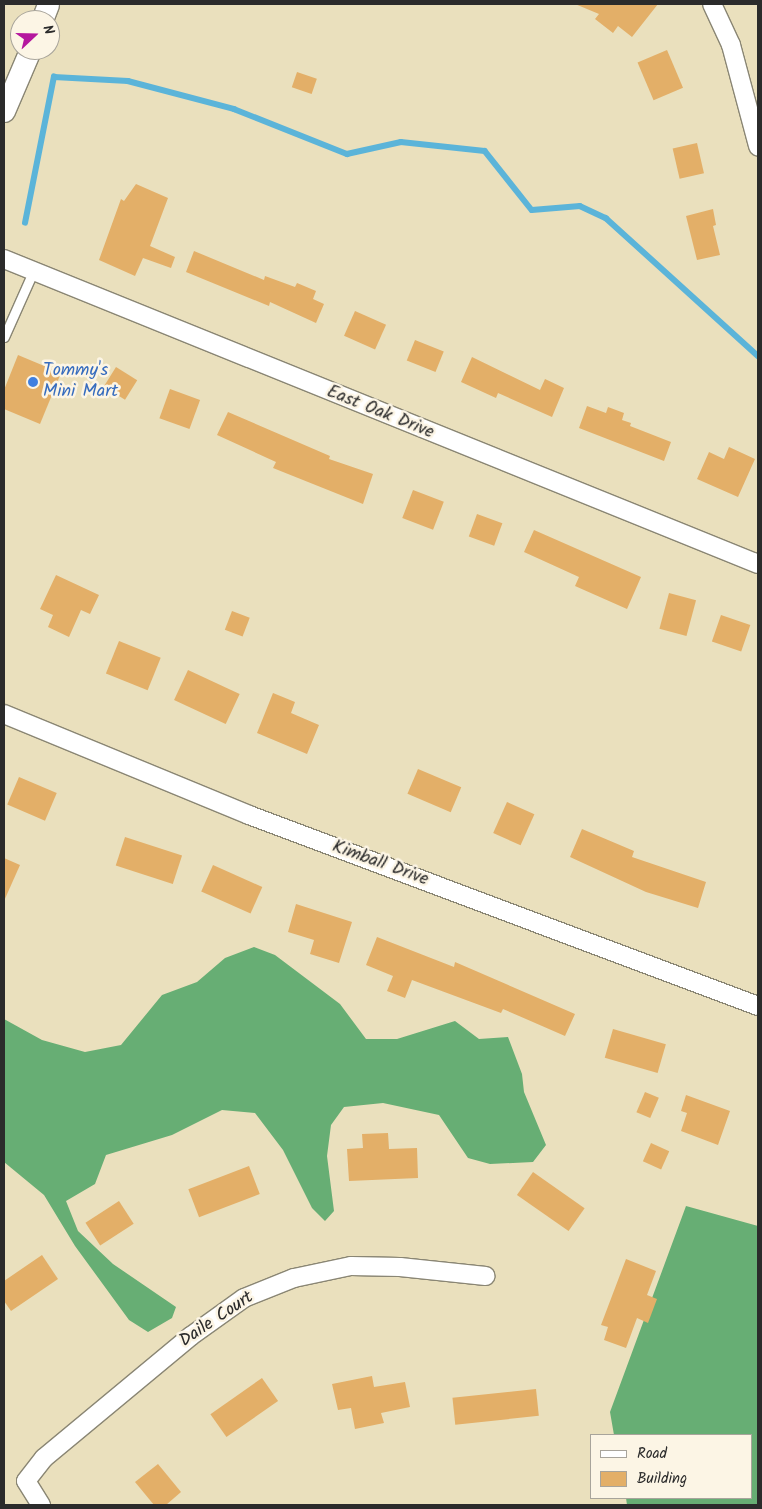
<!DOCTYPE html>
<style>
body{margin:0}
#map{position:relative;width:762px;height:1509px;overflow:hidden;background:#eae0bd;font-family:Kalam,sans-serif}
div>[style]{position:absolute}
.forest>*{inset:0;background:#67ae74}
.stream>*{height:5.5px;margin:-2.75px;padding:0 2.75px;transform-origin:2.75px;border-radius:2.75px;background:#5bb4d9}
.building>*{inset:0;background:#e3af68;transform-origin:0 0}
.roads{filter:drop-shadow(1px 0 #8a8674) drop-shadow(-1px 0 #8a8674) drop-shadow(0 1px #8a8674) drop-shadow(0 -1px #8a8674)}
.service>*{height:9px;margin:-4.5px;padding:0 4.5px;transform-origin:4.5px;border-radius:4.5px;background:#fff}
.minor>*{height:18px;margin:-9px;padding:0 9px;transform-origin:9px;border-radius:9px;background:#fff}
.tertiary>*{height:21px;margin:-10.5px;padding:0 10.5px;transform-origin:10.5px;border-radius:10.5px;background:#fff}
.dots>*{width:14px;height:14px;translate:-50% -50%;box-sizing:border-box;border:2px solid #fcf5e5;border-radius:50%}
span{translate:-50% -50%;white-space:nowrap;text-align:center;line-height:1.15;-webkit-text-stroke:5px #fcf5e5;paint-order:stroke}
.shop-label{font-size:18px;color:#366cbe}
.left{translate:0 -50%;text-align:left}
.street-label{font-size:18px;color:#2b2b2b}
.frame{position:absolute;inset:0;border:5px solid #2b2b2b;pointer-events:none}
.legend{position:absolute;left:590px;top:1434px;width:162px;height:65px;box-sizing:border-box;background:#fcf5e5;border:1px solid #a8a49b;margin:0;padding:6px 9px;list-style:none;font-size:15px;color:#2b2b2b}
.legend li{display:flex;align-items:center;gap:10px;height:25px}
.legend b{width:25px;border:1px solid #a8a49b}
.north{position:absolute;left:10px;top:10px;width:50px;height:50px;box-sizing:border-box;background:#fcf5e5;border:1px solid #a8a49b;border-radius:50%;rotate:69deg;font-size:14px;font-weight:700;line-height:20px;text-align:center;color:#2b2b2b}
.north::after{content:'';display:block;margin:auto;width:18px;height:22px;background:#b5179e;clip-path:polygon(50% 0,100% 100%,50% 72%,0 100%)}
</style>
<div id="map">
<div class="forest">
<div style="clip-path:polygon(254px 947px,275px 955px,340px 1004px,366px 1039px,397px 1039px,455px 1021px,479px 1039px,508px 1037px,522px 1074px,524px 1092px,546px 1145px,533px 1162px,490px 1164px,468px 1158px,439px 1115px,383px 1103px,344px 1107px,331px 1125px,327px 1156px,334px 1211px,325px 1221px,312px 1208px,283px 1150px,255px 1113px,222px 1110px,172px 1135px,106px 1155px,95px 1184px,66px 1201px,78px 1231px,113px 1264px,176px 1307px,172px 1318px,148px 1332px,129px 1320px,75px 1246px,44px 1195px,4px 1162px,4px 1019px,42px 1040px,85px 1052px,121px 1045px,162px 995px,197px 982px,225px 958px)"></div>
<div style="clip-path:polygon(686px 1206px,758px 1226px,758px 1505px,627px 1505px,626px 1498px,751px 1498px,751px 1435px,614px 1435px,610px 1412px)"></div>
</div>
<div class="stream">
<div style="left:25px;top:223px;width:149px;rotate:-78.8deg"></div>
<div style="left:54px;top:77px;width:74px;rotate:3.1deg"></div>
<div style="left:128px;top:81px;width:110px;rotate:14.8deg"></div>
<div style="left:234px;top:109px;width:122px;rotate:21.7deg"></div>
<div style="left:347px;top:154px;width:55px;rotate:-12.5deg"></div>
<div style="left:401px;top:142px;width:84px;rotate:6.1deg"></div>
<div style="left:485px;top:151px;width:75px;rotate:51.5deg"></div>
<div style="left:532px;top:210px;width:48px;rotate:-4.8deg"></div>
<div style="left:580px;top:206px;width:29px;rotate:25deg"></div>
<div style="left:606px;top:218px;width:205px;rotate:42.2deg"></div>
</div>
<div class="building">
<div style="clip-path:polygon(575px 4px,658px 4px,632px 37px,618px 26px,613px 33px,595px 19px,599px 14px)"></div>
<div style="left:667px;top:50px;width:41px;height:32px;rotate:67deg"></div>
<div style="left:297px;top:72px;width:21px;height:16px;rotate:19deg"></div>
<div style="left:697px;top:143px;width:31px;height:25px;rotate:77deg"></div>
<div style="clip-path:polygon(136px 184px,168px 198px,150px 246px,175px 257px,171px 268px,143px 258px,135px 276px,99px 260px,121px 199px,124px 201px)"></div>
<div style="clip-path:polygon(713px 209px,716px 225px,713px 226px,720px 255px,697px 260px,686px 216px)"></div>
<div style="clip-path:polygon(194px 251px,264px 280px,265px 276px,295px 287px,297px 283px,316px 291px,313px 299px,324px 304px,316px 323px,270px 302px,269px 306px,186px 272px)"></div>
<div style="left:355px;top:311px;width:34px;height:27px;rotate:24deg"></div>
<div style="left:415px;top:340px;width:31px;height:22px;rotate:22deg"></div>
<div style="clip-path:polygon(18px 355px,61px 373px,40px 424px,4px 409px,4px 390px)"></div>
<div style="clip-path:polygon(472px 357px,540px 390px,545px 379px,564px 388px,552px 417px,498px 393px,496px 398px,461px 382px)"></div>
<div style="left:116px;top:367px;width:25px;height:23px;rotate:32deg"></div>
<div style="left:170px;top:389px;width:32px;height:31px;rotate:20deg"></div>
<div style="clip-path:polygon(587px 406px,606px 413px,608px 407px,624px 413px,622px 420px,631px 423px,630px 426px,671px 442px,664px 461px,579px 428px)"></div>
<div style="clip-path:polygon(228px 412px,330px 456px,329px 459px,373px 474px,363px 504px,273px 468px,276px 462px,217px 435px)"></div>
<div style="clip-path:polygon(729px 447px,755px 459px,738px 497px,697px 479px,709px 452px,724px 459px)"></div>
<div style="left:413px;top:490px;width:33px;height:30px;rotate:21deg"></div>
<div style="left:477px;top:514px;width:27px;height:24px;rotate:20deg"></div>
<div style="clip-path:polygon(534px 530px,641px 577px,627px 609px,575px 586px,579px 577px,524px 552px)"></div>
<div style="clip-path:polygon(56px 575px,99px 595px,90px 614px,81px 610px,69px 637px,48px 627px,53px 615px,40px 609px)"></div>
<div style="left:669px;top:593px;width:28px;height:37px;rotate:15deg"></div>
<div style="left:232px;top:611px;width:19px;height:20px;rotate:21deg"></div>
<div style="left:721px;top:615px;width:31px;height:28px;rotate:19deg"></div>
<div style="left:119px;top:641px;width:45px;height:35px;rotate:22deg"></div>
<div style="left:188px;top:670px;width:57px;height:33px;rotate:25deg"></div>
<div style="clip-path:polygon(273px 693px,295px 702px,291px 713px,319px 725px,307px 754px,257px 733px)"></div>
<div style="left:418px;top:769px;width:47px;height:27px;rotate:23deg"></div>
<div style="left:19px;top:777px;width:41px;height:30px;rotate:23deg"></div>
<div style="left:507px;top:802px;width:30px;height:34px;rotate:24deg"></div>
<div style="clip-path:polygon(582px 829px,634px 851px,632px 857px,706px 882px,698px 908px,646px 892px,570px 857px)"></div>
<div style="left:125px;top:837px;width:60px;height:30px;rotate:18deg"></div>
<div style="clip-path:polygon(4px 858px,20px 865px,4px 901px)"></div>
<div style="left:213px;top:865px;width:54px;height:29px;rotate:24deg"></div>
<div style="clip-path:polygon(296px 904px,352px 922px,339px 963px,310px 954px,314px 940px,288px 932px)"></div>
<div style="clip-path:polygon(377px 937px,454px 967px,455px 962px,575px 1014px,565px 1036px,503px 1009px,501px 1013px,412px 980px,405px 998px,387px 991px,393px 976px,366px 965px)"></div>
<div style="left:613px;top:1029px;width:55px;height:30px;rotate:16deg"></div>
<div style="left:645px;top:1092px;width:15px;height:22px;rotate:23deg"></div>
<div style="clip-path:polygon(686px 1095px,730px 1111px,718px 1145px,681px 1131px,687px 1113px,681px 1111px)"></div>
<div style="clip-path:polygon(388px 1133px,389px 1149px,417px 1148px,418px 1178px,349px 1181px,347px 1149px,363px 1148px,362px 1134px)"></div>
<div style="left:651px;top:1143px;width:20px;height:20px;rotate:24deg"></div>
<div style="left:249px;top:1166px;width:30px;height:65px;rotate:69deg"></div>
<div style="left:533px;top:1172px;width:63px;height:28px;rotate:35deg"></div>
<div style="left:119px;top:1201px;width:27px;height:40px;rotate:57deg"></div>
<div style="clip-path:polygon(42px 1255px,58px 1279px,11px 1311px,4px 1301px,4px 1281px)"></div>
<div style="clip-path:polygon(626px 1259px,656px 1271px,647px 1295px,657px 1299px,648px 1323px,637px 1318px,626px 1348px,604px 1340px,608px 1327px,601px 1325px)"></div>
<div style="clip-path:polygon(372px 1376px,374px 1387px,405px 1382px,410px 1407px,381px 1413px,384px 1423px,355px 1429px,351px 1408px,338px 1410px,332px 1384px)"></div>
<div style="left:262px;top:1378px;width:28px;height:63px;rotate:55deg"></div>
<div style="left:536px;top:1389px;width:27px;height:84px;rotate:84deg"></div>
<div style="clip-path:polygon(158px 1464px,181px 1492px,166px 1505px,154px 1505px,135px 1482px)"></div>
</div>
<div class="roads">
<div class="service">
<div style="left:4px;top:337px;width:71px;rotate:-66deg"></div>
</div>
<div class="minor">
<div style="left:712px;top:4px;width:45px;rotate:65.1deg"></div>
<div style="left:731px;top:45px;width:105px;rotate:75deg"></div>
<div style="left:4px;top:259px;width:813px;rotate:22.02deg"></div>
<div style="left:4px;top:714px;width:265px;rotate:22.4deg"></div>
<div style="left:249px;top:815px;width:544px;rotate:20.57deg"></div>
<div style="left:41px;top:1505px;width:28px;rotate:-122deg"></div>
<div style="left:26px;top:1481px;width:29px;rotate:-52deg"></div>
<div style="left:44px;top:1458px;width:191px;rotate:-39.7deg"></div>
<div style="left:191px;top:1336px;width:65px;rotate:-35.6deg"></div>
<div style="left:244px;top:1298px;width:54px;rotate:-21.8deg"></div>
<div style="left:294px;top:1278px;width:58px;rotate:-11.9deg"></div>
<div style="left:351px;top:1266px;width:49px;rotate:1.2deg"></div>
<div style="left:400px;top:1267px;width:86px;rotate:6deg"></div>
</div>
<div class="tertiary">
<div style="left:42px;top:20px;width:17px;rotate:-69deg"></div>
<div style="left:4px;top:111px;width:66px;rotate:-66.9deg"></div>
</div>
</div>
<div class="dots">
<div style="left:33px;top:382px;background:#3f7fe0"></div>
</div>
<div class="shop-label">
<span class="left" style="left:43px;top:382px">Tommy's<br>Mini Mart</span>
</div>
<div class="street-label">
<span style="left:380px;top:413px;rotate:22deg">East Oak Drive</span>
<span style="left:380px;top:864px;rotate:20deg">Kimball Drive</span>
<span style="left:217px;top:1320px;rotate:-34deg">Daile Court</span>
</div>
<div class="frame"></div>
<ul class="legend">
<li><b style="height:6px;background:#fff"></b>Road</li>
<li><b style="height:14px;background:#e3af68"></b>Building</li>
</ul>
<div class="north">N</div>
</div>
